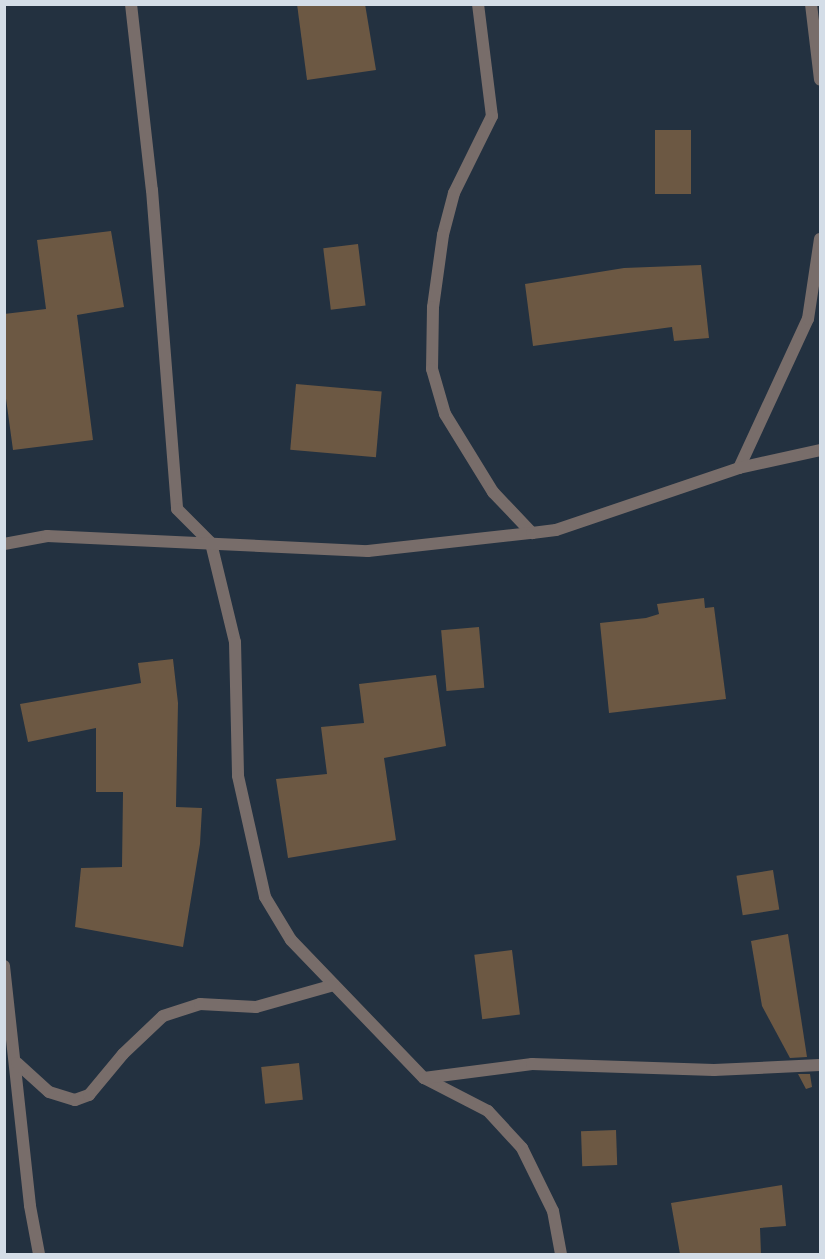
<!DOCTYPE html>
<style>
body{margin:0}
#map{position:relative;width:825px;height:1259px;overflow:hidden;background:#233140;font-family:"DM Sans",sans-serif}
div>[style]{position:absolute}
.building>*{inset:0;background:#6c5843;transform-origin:0 0}
.street>*{height:12px;margin:-6px;padding:0 6px;transform-origin:6px;border-radius:6px;background:#786d6a}
span{translate:-50% -50%;white-space:nowrap;text-align:center;line-height:1.15;-webkit-text-stroke:4.5px #12181f;paint-order:stroke}
.frame{position:absolute;inset:0;border:6px solid #d4dde7;pointer-events:none}
</style>
<div id="map">
<div class="building">
<div style="clip-path:polygon(297px 4px,365px 4px,376px 70px,307px 80px)"></div>
<div style="left:655px;top:130px;width:36px;height:64px"></div>
<div style="clip-path:polygon(111px 231px,124px 307px,77px 315px,93px 440px,13px 450px,4px 384px,4px 314px,46px 309px,37px 240px)"></div>
<div style="left:358px;top:244px;width:62px;height:35px;rotate:83deg"></div>
<div style="clip-path:polygon(701px 265px,709px 338px,674px 341px,672px 327px,533px 346px,525px 284px,624px 268px)"></div>
<div style="left:296px;top:384px;width:86px;height:66px;rotate:5deg"></div>
<div style="clip-path:polygon(704px 598px,705px 608px,714px 607px,726px 699px,609px 713px,600px 623px,646px 618px,659px 614px,657px 604px)"></div>
<div style="left:479px;top:627px;width:61px;height:38px;rotate:85deg"></div>
<div style="clip-path:polygon(173px 659px,178px 703px,176px 807px,202px 808px,200px 844px,183px 947px,75px 927px,81px 868px,122px 867px,123px 792px,96px 792px,96px 728px,28px 742px,20px 704px,141px 683px,138px 663px)"></div>
<div style="clip-path:polygon(436px 675px,446px 746px,384px 758px,396px 840px,288px 858px,276px 779px,327px 774px,321px 727px,364px 723px,359px 684px)"></div>
<div style="left:773px;top:870px;width:40px;height:37px;rotate:81deg"></div>
<div style="clip-path:polygon(788px 934px,807px 1057px,790px 1058px,762px 1006px,751px 941px)"></div>
<div style="left:512px;top:950px;width:65px;height:38px;rotate:83deg"></div>
<div style="left:299px;top:1063px;width:37px;height:38px;rotate:84deg"></div>
<div style="clip-path:polygon(798px 1074px,810px 1074px,812px 1087px,806px 1089px)"></div>
<div style="left:616px;top:1130px;width:35px;height:35px;rotate:88deg"></div>
<div style="clip-path:polygon(782px 1185px,786px 1226px,760px 1228px,761px 1254px,680px 1254px,671px 1203px)"></div>
</div>
<div class="street">
<div style="left:131px;top:4px;width:187px;rotate:83.6deg"></div>
<div style="left:152px;top:190px;width:320px;rotate:85.5deg"></div>
<div style="left:177px;top:509px;width:48px;rotate:45deg"></div>
<div style="left:211px;top:543px;width:102px;rotate:76.4deg"></div>
<div style="left:235px;top:642px;width:134px;rotate:88.7deg"></div>
<div style="left:238px;top:776px;width:124px;rotate:77.4deg"></div>
<div style="left:265px;top:897px;width:50px;rotate:58.8deg"></div>
<div style="left:291px;top:940px;width:192px;rotate:46.1deg"></div>
<div style="left:424px;top:1078px;width:72px;rotate:27.3deg"></div>
<div style="left:488px;top:1111px;width:50px;rotate:47.4deg"></div>
<div style="left:522px;top:1148px;width:70px;rotate:63.8deg"></div>
<div style="left:553px;top:1211px;width:44px;rotate:79.5deg"></div>
<div style="left:478px;top:4px;width:113px;rotate:82.9deg"></div>
<div style="left:492px;top:116px;width:86px;rotate:116.3deg"></div>
<div style="left:454px;top:193px;width:43px;rotate:104.7deg"></div>
<div style="left:443px;top:235px;width:73px;rotate:97.9deg"></div>
<div style="left:433px;top:307px;width:62px;rotate:90.9deg"></div>
<div style="left:432px;top:369px;width:47px;rotate:73.9deg"></div>
<div style="left:445px;top:414px;width:92px;rotate:58.4deg"></div>
<div style="left:493px;top:492px;width:57px;rotate:46.4deg"></div>
<div style="left:811px;top:4px;width:76px;rotate:83.2deg"></div>
<div style="left:739px;top:468px;width:164px;rotate:-65.2deg"></div>
<div style="left:808px;top:319px;width:81px;rotate:-81.5deg"></div>
<div style="left:4px;top:544px;width:44px;rotate:-10.5deg"></div>
<div style="left:47px;top:536px;width:321px;rotate:2.7deg"></div>
<div style="left:368px;top:551px;width:165px;rotate:-6.3deg"></div>
<div style="left:532px;top:533px;width:24px;rotate:-7deg"></div>
<div style="left:556px;top:530px;width:193px;rotate:-18.7deg"></div>
<div style="left:739px;top:468px;width:83px;rotate:-12.5deg"></div>
<div style="left:4px;top:966px;width:241px;rotate:83.8deg"></div>
<div style="left:30px;top:1206px;width:49px;rotate:79.4deg"></div>
<div style="left:17px;top:1063px;width:43px;rotate:42.2deg"></div>
<div style="left:49px;top:1092px;width:27px;rotate:17deg"></div>
<div style="left:75px;top:1100px;width:15px;rotate:-20deg"></div>
<div style="left:89px;top:1095px;width:53px;rotate:-50.3deg"></div>
<div style="left:123px;top:1054px;width:55px;rotate:-43.5deg"></div>
<div style="left:163px;top:1016px;width:39px;rotate:-18deg"></div>
<div style="left:200px;top:1004px;width:56px;rotate:3.1deg"></div>
<div style="left:256px;top:1007px;width:81px;rotate:-15.8deg"></div>
<div style="left:424px;top:1078px;width:109px;rotate:-7.4deg"></div>
<div style="left:532px;top:1064px;width:182px;rotate:1.9deg"></div>
<div style="left:714px;top:1070px;width:106px;rotate:-2.7deg"></div>
</div>
<div class="frame"></div>
</div>
